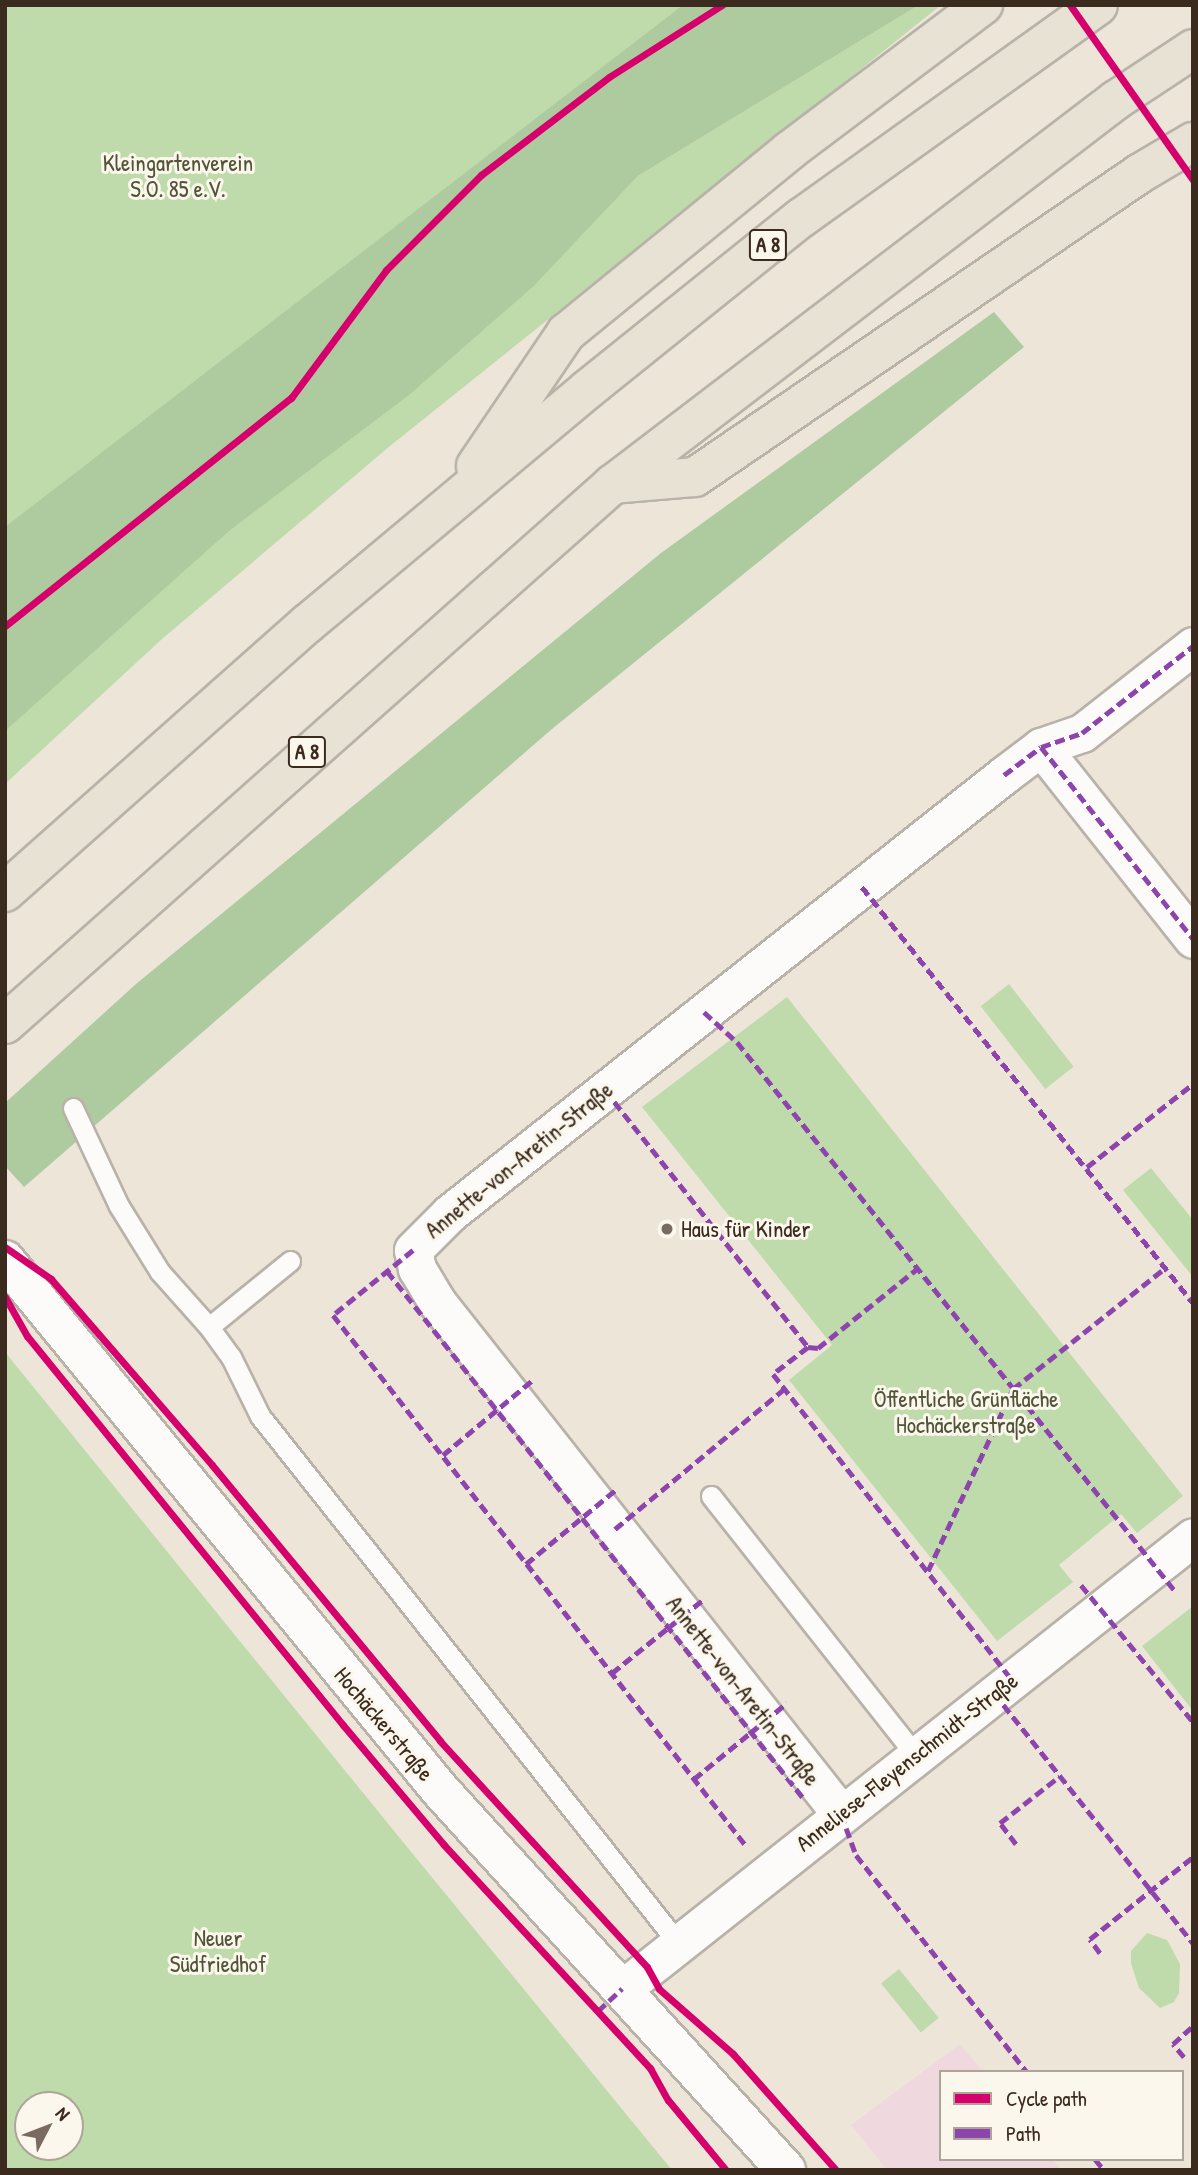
<!DOCTYPE html>
<meta charset="utf-8">
<style>
body{margin:0}
#map{position:relative;width:1198px;height:2175px;overflow:hidden;background:#ede5d8;font-family:"Patrick Hand",sans-serif}
div>[style]{position:absolute}
.built>*{inset:0;background:#efd9de}
.green>*{inset:0;background:#bfdbab;transform-origin:0 0}
.forest>*{inset:0;background:#aecba0}
.roads{filter:drop-shadow(2px 0 #b8b2a9) drop-shadow(-2px 0 #b8b2a9) drop-shadow(0 2px #b8b2a9) drop-shadow(0 -2px #b8b2a9)}
.service>*{height:19px;margin:-9.5px;padding:0 9.5px;transform-origin:9.5px;border-radius:9.5px;background:#fcfbf9}
.minor>*{height:37px;margin:-18.5px;padding:0 18.5px;transform-origin:18.5px;border-radius:18.5px;background:#fcfbf9}
.tertiary>*{height:38px;margin:-19px;padding:0 19px;transform-origin:19px;border-radius:19px;background:#fcfbf9}
.motorway>*{height:38px;margin:-19px;padding:0 19px;transform-origin:19px;border-radius:19px;background:#e8e2d5}
.quiet>*{height:5px;margin-top:-2.5px;transform-origin:0;background:repeating-linear-gradient(90deg,#8e44ad 0 10px,transparent 0 15px)}
.cycleway>*{height:7px;margin:-3.5px;padding:0 3.5px;transform-origin:3.5px;border-radius:3.5px;background:#d6006c}
.dots>*{width:19px;height:19px;translate:-50% -50%;box-sizing:border-box;border:4px solid #fbf7ec;border-radius:50%}
span{translate:-50% -50%;white-space:nowrap;text-align:center;line-height:1.15;-webkit-text-stroke:6px #fbf7ec;paint-order:stroke}
.shield-label span{padding:2px 5px;background:#fbf7ec;border:2px solid;border-radius:5px;-webkit-text-stroke-width:0}
.shield-label{font-size:21px;color:#3b2a1e;font-weight:700}
.park-label{font-size:23px;color:#525438}
.street-label{font-size:23px;color:#3b2a1e}
.poi-label{font-size:23px;color:#3b2a1e}
.left{translate:0 -50%;text-align:left}
.frame{position:absolute;inset:0;border:7px solid #3b2a1e;pointer-events:none}
.legend{position:absolute;left:939px;top:2070px;width:245px;height:91px;box-sizing:border-box;background:#fbf7ec;border:2px solid #aea59a;margin:0;padding:9px 12px;list-style:none;font-size:21px;color:#3b2a1e}
.legend li{display:flex;align-items:center;gap:14px;height:35px}
.legend b{width:35px;border:2px solid #aea59a}
.north{position:absolute;left:14px;top:2091px;width:70px;height:70px;box-sizing:border-box;background:#fbf7ec;border:2px solid #aea59a;border-radius:50%;rotate:48deg;font-size:19px;font-weight:700;line-height:28px;text-align:center;color:#3b2a1e}
.north::after{content:'';display:block;margin:auto;width:24px;height:32px;background:#796b5f;clip-path:polygon(50% 0,100% 100%,50% 72%,0 100%)}
</style>
<div id="map">
<div class="built">
<div style="clip-path:polygon(960px 2044px,983px 2072px,941px 2072px,941px 2159px,1052px 2159px,1061px 2170px,887px 2170px,851px 2125px)"></div>
</div>
<div class="green">
<div style="clip-path:polygon(5px 5px,880px 5px,619px 162px,535px 285px,638px 176px,919px 5px,941px 5px,390px 446px,162px 639px,5px 784px)"></div>
<div style="left:1009px;top:984px;width:105px;height:36px;rotate:52deg"></div>
<div style="clip-path:polygon(787px 997px,1183px 1496px,1137px 1533px,1121px 1514px,1059px 1565px,1073px 1582px,997px 1641px,789px 1380px,832px 1345px,642px 1107px)"></div>
<div style="clip-path:polygon(1151px 1168px,1193px 1220px,1193px 1277px,1123px 1190px)"></div>
<div style="clip-path:polygon(evenodd,5px 1352px,403px 1842px,672px 2170px,5px 2170px,5px 1352px,28px 2105px,70px 2105px,70px 2147px,28px 2147px,28px 2105px)"></div>
<div style="clip-path:polygon(1193px 1606px,1193px 1711px,1142px 1646px)"></div>
<div style="clip-path:polygon(1147px 1933px,1167px 1940px,1180px 1964px,1179px 1993px,1174px 2002px,1160px 2008px,1139px 1988px,1131px 1963px,1131px 1951px)"></div>
<div style="left:899px;top:1969px;width:63px;height:23px;rotate:51deg"></div>
</div>
<div class="forest">
<div style="clip-path:polygon(683px 5px,919px 5px,638px 176px,535px 285px,409px 395px,229px 531px,5px 731px,5px 527px)"></div>
<div style="clip-path:polygon(994px 312px,1024px 347px,552px 729px,24px 1187px,5px 1166px,5px 1103px,136px 984px,661px 553px)"></div>
</div>
<div class="roads">
<div class="service">
<div style="left:73px;top:1108px;width:108px;rotate:64.9deg"></div>
<div style="left:119px;top:1206px;width:78px;rotate:58.2deg"></div>
<div style="left:160px;top:1272px;width:74px;rotate:48.3deg"></div>
<div style="left:290px;top:1261px;width:104px;rotate:140.8deg"></div>
<div style="left:209px;top:1327px;width:37px;rotate:54deg"></div>
<div style="left:231px;top:1357px;width:66px;rotate:63.8deg"></div>
<div style="left:260px;top:1416px;width:673px;rotate:51.58deg"></div>
<div style="left:711px;top:1496px;width:331px;rotate:51.7deg"></div>
</div>
<div class="minor">
<div style="left:1041px;top:747px;width:245px;rotate:51.6deg"></div>
<div style="left:841px;top:1814px;width:652px;rotate:-128.28deg"></div>
<div style="left:437px;top:1302px;width:39px;rotate:-121deg"></div>
<div style="left:417px;top:1269px;width:19px;rotate:-102deg"></div>
<div style="left:413px;top:1250px;width:52px;rotate:-45deg"></div>
<div style="left:450px;top:1213px;width:706px;rotate:-38.33deg"></div>
<div style="left:1004px;top:775px;width:46px;rotate:-37.1deg"></div>
<div style="left:1041px;top:747px;width:43px;rotate:-18.9deg"></div>
<div style="left:1082px;top:733px;width:141px;rotate:-38.1deg"></div>
<div style="left:622px;top:1989px;width:728px;rotate:-38.36deg"></div>
</div>
<div class="tertiary">
<div style="left:5px;top:1260px;width:686px;rotate:50.62deg"></div>
<div style="left:440px;top:1790px;width:514px;rotate:47.68deg"></div>
</div>
<div class="motorway">
<div style="left:476px;top:466px;width:161px;rotate:-55.9deg"></div>
<div style="left:566px;top:333px;width:288px;rotate:-39.2deg"></div>
<div style="left:789px;top:151px;width:243px;rotate:-37deg"></div>
<div style="left:613px;top:484px;width:82px;rotate:-4.9deg"></div>
<div style="left:695px;top:477px;width:538px;rotate:-34.31deg"></div>
<div style="left:1139px;top:174px;width:63px;rotate:-30.7deg"></div>
<div style="left:5px;top:892px;width:404px;rotate:-41.6deg"></div>
<div style="left:307px;top:624px;width:366px;rotate:-39.9deg"></div>
<div style="left:588px;top:389px;width:273px;rotate:-38.8deg"></div>
<div style="left:801px;top:218px;width:365px;rotate:-35.6deg"></div>
<div style="left:5px;top:1024px;width:813px;rotate:-41.61deg"></div>
<div style="left:613px;top:484px;width:633px;rotate:-37.36deg"></div>
<div style="left:1116px;top:100px;width:92px;rotate:-33.5deg"></div>
</div>
</div>
<div class="quiet">
<div style="left:1041px;top:747px;width:245px;rotate:51.6deg"></div>
<div style="left:1004px;top:775px;width:46px;rotate:-37.1deg"></div>
<div style="left:1041px;top:747px;width:43px;rotate:-18.9deg"></div>
<div style="left:1082px;top:733px;width:141px;rotate:-38.1deg"></div>
<div style="left:862px;top:887px;width:532px;rotate:51.49deg"></div>
<div style="left:704px;top:1012px;width:45px;rotate:42.3deg"></div>
<div style="left:737px;top:1042px;width:702px;rotate:51.42deg"></div>
<div style="left:605px;top:1090px;width:328px;rotate:51.7deg"></div>
<div style="left:808px;top:1347px;width:44px;rotate:142.4deg"></div>
<div style="left:773px;top:1374px;width:388px;rotate:52deg"></div>
<div style="left:1087px;top:1167px;width:135px;rotate:-38.1deg"></div>
<div style="left:413px;top:1250px;width:103px;rotate:140.9deg"></div>
<div style="left:333px;top:1315px;width:674px;rotate:52.11deg"></div>
<div style="left:387px;top:1271px;width:673px;rotate:51.7deg"></div>
<div style="left:808px;top:1347px;width:10px;rotate:6deg"></div>
<div style="left:818px;top:1348px;width:127px;rotate:-38.6deg"></div>
<div style="left:443px;top:1455px;width:119px;rotate:-39.9deg"></div>
<div style="left:615px;top:1529px;width:219px;rotate:-39.6deg"></div>
<div style="left:526px;top:1564px;width:119px;rotate:-39.6deg"></div>
<div style="left:928px;top:1571px;width:201px;rotate:-65deg"></div>
<div style="left:1013px;top:1389px;width:194px;rotate:-38.5deg"></div>
<div style="left:1081px;top:1585px;width:177px;rotate:50.7deg"></div>
<div style="left:612px;top:1673px;width:118px;rotate:-38.8deg"></div>
<div style="left:994px;top:1693px;width:320px;rotate:51.5deg"></div>
<div style="left:694px;top:1779px;width:120px;rotate:-39.3deg"></div>
<div style="left:841px;top:1814px;width:44px;rotate:69.9deg"></div>
<div style="left:856px;top:1855px;width:276px;rotate:51.8deg"></div>
<div style="left:1016px;top:1844px;width:26px;rotate:-127deg"></div>
<div style="left:1000px;top:1823px;width:76px;rotate:-38.1deg"></div>
<div style="left:1100px;top:1953px;width:17px;rotate:-126deg"></div>
<div style="left:1090px;top:1939px;width:132px;rotate:-38.5deg"></div>
<div style="left:598px;top:2011px;width:33px;rotate:-43deg"></div>
<div style="left:1184px;top:2057px;width:17px;rotate:-130deg"></div>
<div style="left:1173px;top:2044px;width:27px;rotate:-42deg"></div>
<div style="left:1095px;top:2159px;width:14px;rotate:51deg"></div>
<div style="left:1191px;top:2170px;width:2px;rotate:-27deg"></div>
</div>
<div class="cycleway">
<div style="left:1070px;top:5px;width:214px;rotate:54.9deg"></div>
<div style="left:5px;top:626px;width:366px;rotate:-38.6deg"></div>
<div style="left:291px;top:398px;width:159px;rotate:-53.4deg"></div>
<div style="left:386px;top:270px;width:134px;rotate:-45deg"></div>
<div style="left:481px;top:175px;width:161px;rotate:-37.4deg"></div>
<div style="left:609px;top:77px;width:134px;rotate:-32.5deg"></div>
<div style="left:5px;top:1247px;width:56px;rotate:34.8deg"></div>
<div style="left:51px;top:1279px;width:246px;rotate:49.1deg"></div>
<div style="left:212px;top:1465px;width:358px;rotate:50.4deg"></div>
<div style="left:440px;top:1741px;width:306px;rotate:47.5deg"></div>
<div style="left:647px;top:1967px;width:25px;rotate:61deg"></div>
<div style="left:659px;top:1989px;width:98px;rotate:41.3deg"></div>
<div style="left:733px;top:2054px;width:155px;rotate:48.4deg"></div>
<div style="left:5px;top:1297px;width:45px;rotate:60.6deg"></div>
<div style="left:27px;top:1336px;width:501px;rotate:50.91deg"></div>
<div style="left:343px;top:1725px;width:157px;rotate:49.9deg"></div>
<div style="left:444px;top:1845px;width:304px;rotate:47.3deg"></div>
<div style="left:650px;top:2068px;width:37px;rotate:61deg"></div>
<div style="left:668px;top:2100px;width:91px;rotate:50.4deg"></div>
</div>
<div class="dots">
<div style="left:667px;top:1229px;background:#796b5f"></div>
</div>
<div class="shield-label">
<span style="left:768px;top:245px">A 8</span>
<span style="left:307px;top:752px">A 8</span>
</div>
<div class="park-label">
<span style="left:178px;top:176px">Kleingartenverein<br>S.O. 85 e.V.</span>
<span style="left:966px;top:1412px">Öffentliche Grünfläche<br>Hochäckerstraße</span>
<span style="left:218px;top:1951px">Neuer<br>Südfriedhof</span>
</div>
<div class="street-label">
<span style="left:519px;top:1160px;rotate:-39deg">Annette-von-Aretin-Straße</span>
<span style="left:743px;top:1691px;rotate:52deg">Annette-von-Aretin-Straße</span>
<span style="left:384px;top:1724px;rotate:50deg">Hochäckerstraße</span>
<span style="left:907px;top:1762px;rotate:-38deg">Anneliese-Fleyenschmidt-Straße</span>
</div>
<div class="poi-label">
<span class="left" style="left:681px;top:1229px">Haus für Kinder</span>
</div>
<div class="frame"></div>
<ul class="legend">
<li><b style="height:9px;background:#d6006c"></b>Cycle path</li>
<li><b style="height:9px;background:#8e44ad"></b>Path</li>
</ul>
<div class="north">N</div>
</div>
